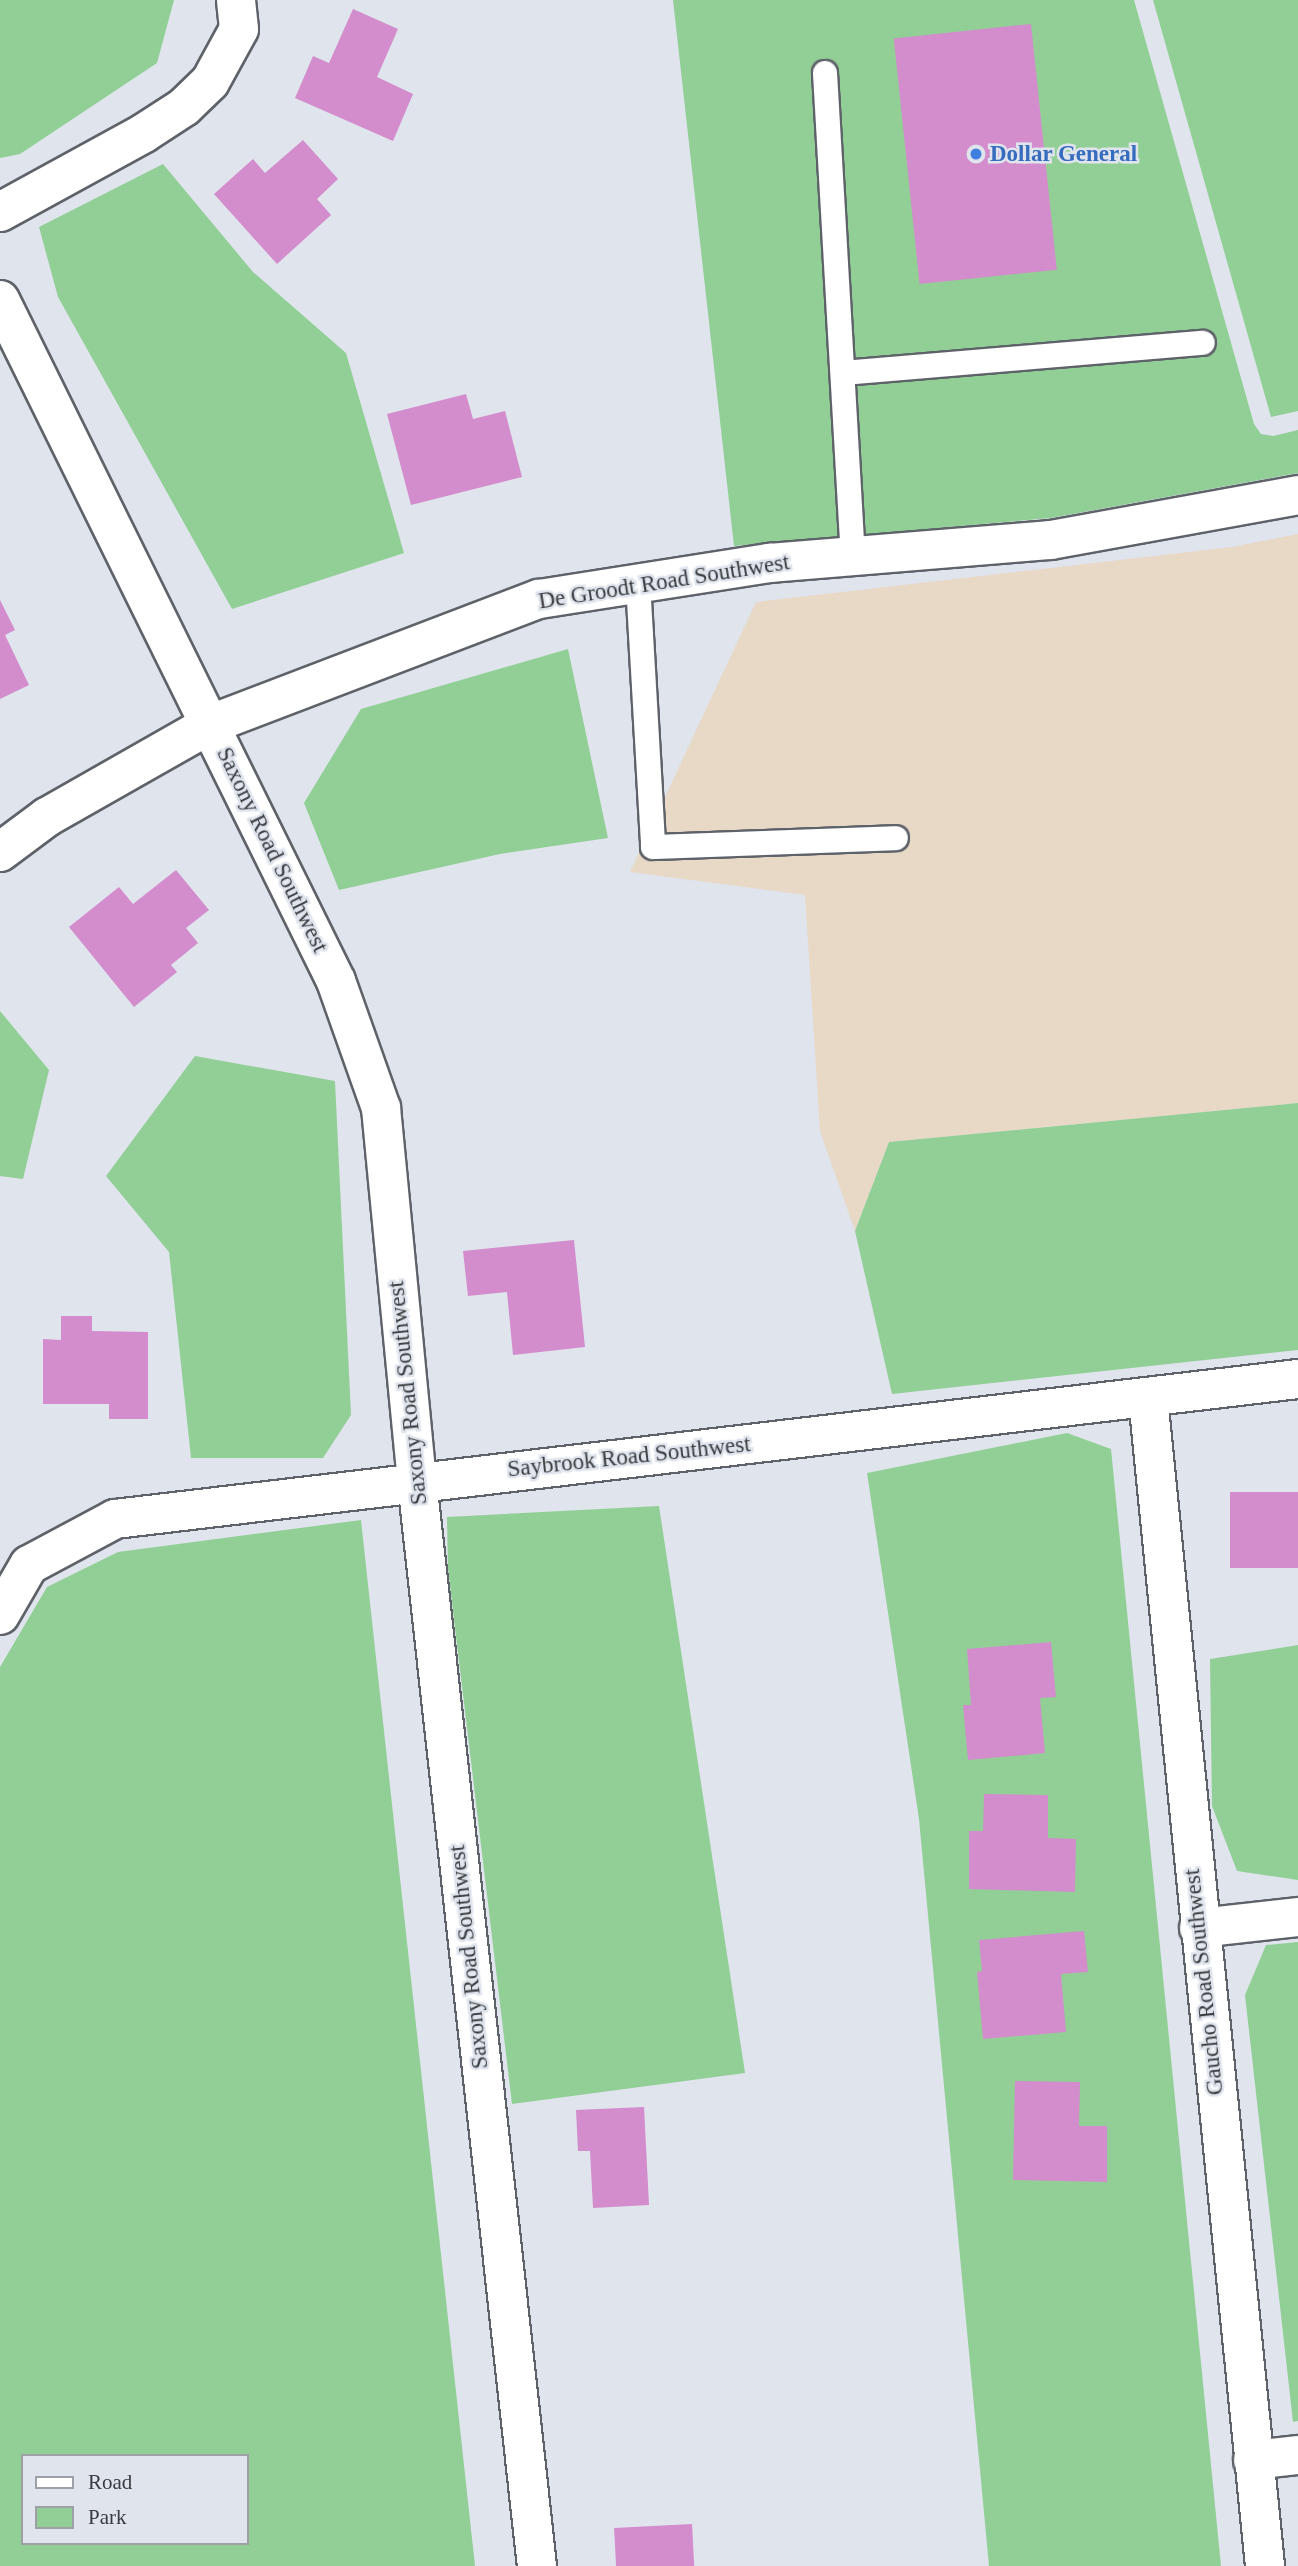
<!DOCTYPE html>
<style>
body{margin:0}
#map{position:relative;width:1298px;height:2566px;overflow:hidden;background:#dfe4ed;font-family:"Times New Roman",serif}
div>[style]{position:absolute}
.industrial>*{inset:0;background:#e8d8c6}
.green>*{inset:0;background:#92cf96}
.building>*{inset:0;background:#d38ccc;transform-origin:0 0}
.roads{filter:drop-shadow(2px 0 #5e6269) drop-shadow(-2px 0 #5e6269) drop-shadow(0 2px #5e6269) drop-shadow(0 -2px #5e6269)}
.lane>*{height:24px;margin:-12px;padding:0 12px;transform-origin:12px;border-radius:12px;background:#fff}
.street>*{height:38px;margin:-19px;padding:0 19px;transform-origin:19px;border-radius:19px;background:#fff}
.secondary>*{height:38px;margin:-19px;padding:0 19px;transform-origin:19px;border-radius:19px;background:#fff}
.dots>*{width:19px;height:19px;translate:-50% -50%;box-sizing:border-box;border:4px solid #dfe4ed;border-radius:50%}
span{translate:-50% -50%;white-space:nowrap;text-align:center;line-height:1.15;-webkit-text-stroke:5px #dfe4ed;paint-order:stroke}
.shop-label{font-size:23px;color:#366cbe;font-weight:700}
.left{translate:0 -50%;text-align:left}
.street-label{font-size:23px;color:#393b3e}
.legend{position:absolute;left:21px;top:2454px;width:228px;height:91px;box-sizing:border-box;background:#dfe4ed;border:2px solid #9da0a7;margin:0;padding:9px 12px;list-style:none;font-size:21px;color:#393b3e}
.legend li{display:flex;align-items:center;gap:14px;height:35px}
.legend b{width:35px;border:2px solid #9da0a7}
</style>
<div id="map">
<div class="industrial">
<div style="clip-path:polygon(1298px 534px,1298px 1103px,889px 1142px,855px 1231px,820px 1131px,805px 895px,630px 872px,756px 602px,1232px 547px)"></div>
</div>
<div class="green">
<div style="clip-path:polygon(0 0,174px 0,157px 63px,20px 154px,0 158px)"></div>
<div style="clip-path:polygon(673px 0,1134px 0,1254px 424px,1261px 434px,1273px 436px,1298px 430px,1298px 473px,1051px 518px,734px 546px)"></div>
<div style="clip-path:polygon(1153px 0,1298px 0,1298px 411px,1271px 417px)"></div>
<div style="clip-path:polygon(163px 164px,253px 272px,346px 353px,404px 553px,232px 609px,58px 297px,39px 227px)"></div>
<div style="clip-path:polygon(568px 649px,608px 838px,500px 854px,339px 890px,304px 803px,361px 709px)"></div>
<div style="clip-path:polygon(0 1011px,49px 1070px,23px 1179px,0 1176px)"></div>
<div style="clip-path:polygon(195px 1056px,335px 1081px,351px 1415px,323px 1458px,191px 1458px,169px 1252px,106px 1176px)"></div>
<div style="clip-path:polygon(1298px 1103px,1298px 1350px,892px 1394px,855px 1231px,889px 1142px)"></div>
<div style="clip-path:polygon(1067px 1433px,1111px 1449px,1221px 2566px,989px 2566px,919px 1819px,867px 1473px)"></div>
<div style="clip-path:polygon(659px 1506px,745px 2073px,512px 2104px,448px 1569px,447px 1517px)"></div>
<div style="clip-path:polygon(evenodd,361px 1520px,475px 2566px,0 2566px,0 1667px,47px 1587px,118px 1552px,361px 1520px,23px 2456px,247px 2456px,247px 2543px,23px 2543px,23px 2456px)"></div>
<div style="clip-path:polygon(1298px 1645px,1298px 1880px,1237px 1871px,1212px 1806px,1210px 1659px)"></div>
<div style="clip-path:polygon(1298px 1942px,1298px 2421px,1293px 2422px,1245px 1995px,1266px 1945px)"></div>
</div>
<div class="building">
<div style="clip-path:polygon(353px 9px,398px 29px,377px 77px,413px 94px,393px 141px,295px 98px,313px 56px,329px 63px)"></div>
<div style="left:1031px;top:24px;width:247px;height:138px;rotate:84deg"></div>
<div style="clip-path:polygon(303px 140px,338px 179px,317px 199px,331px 215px,277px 264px,214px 194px,253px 159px,265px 173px)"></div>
<div style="clip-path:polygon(466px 394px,473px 419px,505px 411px,522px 477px,411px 505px,387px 414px)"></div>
<div style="clip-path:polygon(0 600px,15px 630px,5px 635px,29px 685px,0 699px)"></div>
<div style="clip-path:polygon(176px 870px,209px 910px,186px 928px,198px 943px,171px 965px,177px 972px,134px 1007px,69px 927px,119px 887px,133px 904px)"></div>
<div style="clip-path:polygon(574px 1240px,585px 1347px,513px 1355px,507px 1292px,468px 1296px,463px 1251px)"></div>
<div style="clip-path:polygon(61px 1316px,92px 1316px,92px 1331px,148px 1332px,148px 1419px,109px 1419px,109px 1404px,43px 1404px,43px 1339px,61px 1340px)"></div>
<div style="left:1298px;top:1492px;width:76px;height:68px;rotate:90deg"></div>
<div style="clip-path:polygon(1051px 1642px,1056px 1697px,1040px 1698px,1045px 1753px,968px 1760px,963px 1705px,971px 1705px,967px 1649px)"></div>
<div style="clip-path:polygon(984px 1794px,1048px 1795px,1048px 1838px,1076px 1839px,1075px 1892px,969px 1889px,969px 1831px,983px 1831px)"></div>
<div style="clip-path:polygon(1084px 1931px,1088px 1972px,1061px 1974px,1066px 2032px,983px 2039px,977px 1972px,982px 1971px,979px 1940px)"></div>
<div style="clip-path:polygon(1015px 2081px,1080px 2082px,1079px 2126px,1107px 2126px,1107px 2182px,1013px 2180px)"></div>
<div style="clip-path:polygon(644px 2107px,649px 2205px,593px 2208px,590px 2151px,578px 2151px,576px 2110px)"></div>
<div style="left:692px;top:2524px;width:42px;height:78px;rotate:87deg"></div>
</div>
<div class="roads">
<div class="lane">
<div style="left:825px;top:73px;width:484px;rotate:86.7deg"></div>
<div style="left:843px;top:373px;width:361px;rotate:-4.8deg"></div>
<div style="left:638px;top:583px;width:264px;rotate:86.7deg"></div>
<div style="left:653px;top:847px;width:243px;rotate:-2.1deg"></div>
</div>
<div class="street">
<div style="left:0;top:212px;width:164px;rotate:-28.7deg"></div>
<div style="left:144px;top:133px;width:48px;rotate:-33deg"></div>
<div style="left:184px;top:107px;width:36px;rotate:-44deg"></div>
<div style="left:210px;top:82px;width:60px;rotate:-61.3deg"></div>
<div style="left:239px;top:29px;width:29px;rotate:-96deg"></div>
<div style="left:0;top:300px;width:759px;rotate:63.74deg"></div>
<div style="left:336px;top:981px;width:135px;rotate:70.5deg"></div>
<div style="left:381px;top:1108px;width:375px;rotate:84.5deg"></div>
<div style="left:417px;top:1481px;width:1092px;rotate:83.69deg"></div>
<div style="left:1148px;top:1398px;width:1174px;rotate:84.28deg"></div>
<div style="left:0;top:1615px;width:58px;rotate:-59.9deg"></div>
<div style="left:29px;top:1565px;width:98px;rotate:-28.1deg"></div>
<div style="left:115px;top:1519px;width:1191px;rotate:-6.75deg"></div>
<div style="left:1199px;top:1928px;width:100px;rotate:-6.3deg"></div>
<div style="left:1253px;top:2460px;width:45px;rotate:-6.3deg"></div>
</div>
<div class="secondary">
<div style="left:0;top:852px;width:59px;rotate:-36.7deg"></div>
<div style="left:47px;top:817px;width:189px;rotate:-29.6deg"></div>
<div style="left:211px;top:724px;width:351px;rotate:-20.9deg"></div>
<div style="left:539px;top:599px;width:234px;rotate:-8.9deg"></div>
<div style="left:770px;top:563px;width:282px;rotate:-4.7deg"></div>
<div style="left:1051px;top:540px;width:251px;rotate:-10.3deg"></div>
</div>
</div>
<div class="dots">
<div style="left:976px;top:154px;background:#3f7fe0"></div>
</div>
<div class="shop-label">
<span class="left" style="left:990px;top:154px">Dollar General</span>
</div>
<div class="street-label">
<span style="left:664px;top:582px;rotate:-9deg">De Groodt Road Southwest</span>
<span style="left:272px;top:850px;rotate:64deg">Saxony Road Southwest</span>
<span style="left:408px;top:1393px;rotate:-96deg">Saxony Road Southwest</span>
<span style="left:629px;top:1457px;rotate:-6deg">Saybrook Road Southwest</span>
<span style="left:469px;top:1957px;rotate:-96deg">Saxony Road Southwest</span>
<span style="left:1204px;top:1982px;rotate:-96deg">Gaucho Road Southwest</span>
</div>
<ul class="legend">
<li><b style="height:9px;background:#fff"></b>Road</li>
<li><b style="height:19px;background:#92cf96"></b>Park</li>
</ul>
</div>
